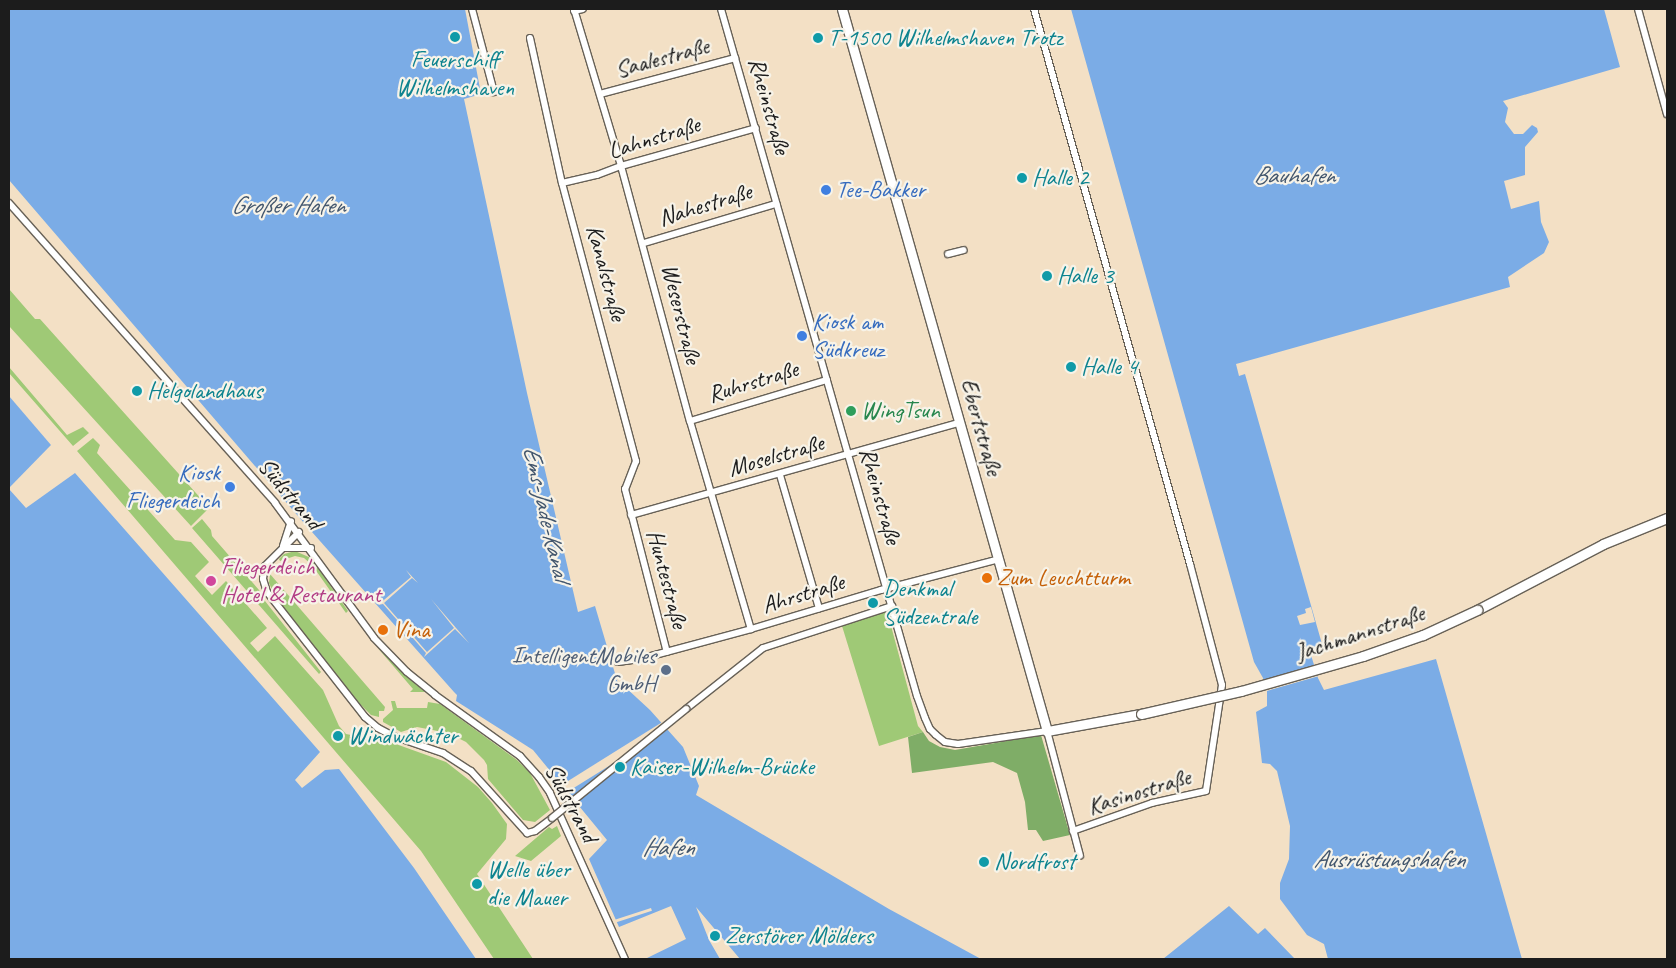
<!DOCTYPE html>
<meta charset="utf-8">
<style>
body{margin:0}
#map{position:relative;width:1676px;height:968px;overflow:hidden;background:#f3e0c5;font-family:Caveat,sans-serif}
div>[style]{position:absolute}
.green>*{inset:0;background:#9fc976}
.forest>*{inset:0;background:#7fad67}
.water>*{inset:0;background:#7bace6}
.pier>*{inset:0;background:#f3e0c5;transform-origin:0 0}
.roads{filter:drop-shadow(1px 0 #676157) drop-shadow(-1px 0 #676157) drop-shadow(0 1px #676157) drop-shadow(0 -1px #676157)}
.street>*{height:6px;margin:-3px;padding:0 3px;transform-origin:3px;border-radius:3px;background:#fff}
.secondary>*{height:9px;margin:-4.5px;padding:0 4.5px;transform-origin:4.5px;border-radius:4.5px;background:#fff}
.bridges{filter:drop-shadow(1px 0 #676157) drop-shadow(-1px 0 #676157) drop-shadow(0 1px #676157) drop-shadow(0 -1px #676157)}
.street-bridge>*{height:6px;margin:-3px;padding:0 3px;transform-origin:3px;border-radius:3px;background:#fff}
.secondary-bridge>*{height:9px;margin:-4.5px;padding:0 4.5px;transform-origin:4.5px;border-radius:4.5px;background:#fff}
.dots>*{width:14px;height:14px;translate:-50% -50%;box-sizing:border-box;border:2px solid #f7f3e8;border-radius:50%}
span{translate:-50% -50%;white-space:nowrap;text-align:center;line-height:1.15;-webkit-text-stroke:4.5px #f7f3e8;paint-order:stroke}
.culture-label{font-size:24px;color:#0d838f}
.left{translate:0 -50%;text-align:left}
.street-label{font-size:24px;color:#1c1c1c}
.shop-label{font-size:24px;color:#366cbe}
.right{translate:-100% -50%;text-align:right}
.leisure-label{font-size:24px;color:#27864d}
.hotel-label{font-size:24px;color:#b23c85}
.food-label{font-size:24px;color:#c56008}
.service-label{font-size:24px;color:#4e5e75}
.water-label{font-size:25px;color:#42566d;font-style:italic}
.frame{position:absolute;inset:0;border:10px solid #1c1c1c;pointer-events:none}
</style>
<div id="map">
<div class="green">
<div style="clip-path:polygon(9px 289px,35px 319px,40px 319px,204px 502px,211px 499px,214px 503px,191px 526px,9px 326px)"></div>
<div style="clip-path:polygon(9px 367px,67px 435px,83px 427px,89px 433px,73px 446px,9px 373px)"></div>
<div style="clip-path:polygon(93px 438px,100px 445px,97px 453px,175px 540px,191px 542px,209px 562px,195px 576px,212px 595px,226px 581px,267px 628px,250px 643px,258px 652px,275px 636px,323px 690px,339px 726px,346px 734px,393px 743px,446px 762px,478px 787px,492px 803px,507px 824px,506px 839px,477px 874px,533px 959px,494px 959px,421px 851px,77px 451px)"></div>
<div style="clip-path:polygon(202px 519px,211px 530px,212px 536px,259px 590px,265px 601px,321px 672px,319px 674px,192px 528px)"></div>
<div style="clip-path:polygon(295px 551px,311px 558px,348px 611px,346px 613px,312px 565px,304px 558px,295px 556px,280px 561px,279px 559px,284px 554px)"></div>
<div style="clip-path:polygon(270px 574px,385px 707px,384px 711px,379px 711px,379px 717px,371px 715px,359px 703px,275px 596px,269px 583px)"></div>
<div style="clip-path:polygon(887px 611px,918px 726px,923px 732px,879px 746px,842px 626px)"></div>
<div style="clip-path:polygon(376px 646px,407px 677px,425px 692px,410px 692px,413px 689px)"></div>
<div style="clip-path:polygon(391px 701px,395px 701px,397px 708px,427px 708px,428px 702px,440px 704px,517px 760px,530px 773px,550px 810px,535px 822px,523px 820px,488px 779px,487px 765px,484px 760px,466px 742px,448px 733px,417px 727px,401px 732px,383px 722px,383px 719px,393px 710px)"></div>
<div style="clip-path:polygon(557px 826px,561px 836px,531px 861px,515px 856px,549px 827px,552px 829px)"></div>
</div>
<div class="forest">
<div style="clip-path:polygon(923px 732px,929px 741px,940px 747px,955px 750px,1041px 735px,1070px 835px,1043px 841px,1036px 830px,1028px 830px,1025px 802px,1017px 773px,993px 762px,912px 773px,908px 737px)"></div>
</div>
<div class="water">
<div style="clip-path:polygon(9px 9px,465px 9px,481px 94px,464px 99px,527px 393px,578px 612px,595px 606px,619px 687px,624px 686px,650px 710px,683px 747px,699px 786px,696px 795px,889px 909px,981px 959px,740px 959px,696px 907px,709px 940px,720px 959px,645px 959px,686px 939px,671px 906px,619px 927px,589px 859px,607px 840px,533px 750px,456px 701px,457px 695px,454px 692px,304px 523px,9px 180px)"></div>
<div style="clip-path:polygon(1071px 9px,1604px 9px,1620px 67px,1503px 101px,1508px 108px,1505px 122px,1514px 134px,1523px 134px,1532px 125px,1537px 128px,1538px 132px,1525px 147px,1525px 175px,1504px 181px,1511px 209px,1539px 201px,1541px 222px,1549px 242px,1544px 253px,1508px 277px,1510px 287px,1236px 364px,1239px 376px,1245px 374px,1324px 651px,1311px 655px,1318px 678px,1324px 690px,1436px 659px,1522px 959px,1328px 959px,1324px 944px,1307px 935px,1280px 899px,1280px 883px,1289px 859px,1290px 826px,1277px 771px,1270px 764px,1262px 763px,1256px 712px,1267px 706px,1267px 691px,1263px 678px,1254px 662px)"></div>
<div style="clip-path:polygon(9px 396px,51px 445px,9px 488px)"></div>
<div style="clip-path:polygon(75px 473px,320px 752px,295px 780px,302px 788px,325px 770px,339px 769px,414px 868px,476px 959px,9px 959px,9px 489px,26px 508px)"></div>
<div style="clip-path:polygon(1229px 906px,1258px 934px,1265px 928px,1295px 959px,1163px 959px)"></div>
</div>
<div class="pier">
<div style="clip-path:polygon(406px 570px,418px 583px,412px 578px,384px 603px,427px 652px,454px 628px,431px 599px,469px 643px,455px 629px,424px 657px,426px 653px,383px 604px,378px 605px,411px 577px)"></div>
<div style="clip-path:polygon(1311px 607px,1315px 622px,1300px 625px,1297px 616px,1306px 613px,1305px 609px)"></div>
<div style="left:1318px;top:669px;width:7px;height:57px;rotate:74deg"></div>
<div style="left:664px;top:721px;width:9px;height:123px;rotate:58deg"></div>
<div style="left:651px;top:908px;width:3px;height:38px;rotate:72deg"></div>
</div>
<div class="roads">
<div class="street">
<div style="left:472px;top:9px;width:86px;rotate:75.2deg"></div>
<div style="left:574px;top:9px;width:164px;rotate:73.3deg"></div>
<div style="left:621px;top:166px;width:264px;rotate:74.9deg"></div>
<div style="left:690px;top:421px;width:217px;rotate:73.7deg"></div>
<div style="left:721px;top:9px;width:714px;rotate:74.08deg"></div>
<div style="left:917px;top:696px;width:23px;rotate:70deg"></div>
<div style="left:925px;top:718px;width:12px;rotate:66deg"></div>
<div style="left:930px;top:729px;width:8px;rotate:45deg"></div>
<div style="left:936px;top:735px;width:11px;rotate:38deg"></div>
<div style="left:945px;top:742px;width:13px;rotate:9deg"></div>
<div style="left:958px;top:744px;width:90px;rotate:-8.3deg"></div>
<div style="left:1047px;top:731px;width:129px;rotate:75.2deg"></div>
<div style="left:1034px;top:9px;width:577px;rotate:74.3deg"></div>
<div style="left:1190px;top:564px;width:125px;rotate:75.2deg"></div>
<div style="left:1222px;top:685px;width:107px;rotate:98.6deg"></div>
<div style="left:1206px;top:791px;width:55px;rotate:167.5deg"></div>
<div style="left:1152px;top:803px;width:84px;rotate:160.5deg"></div>
<div style="left:1638px;top:9px;width:109px;rotate:74.6deg"></div>
<div style="left:574px;top:11px;width:9px;rotate:-13deg"></div>
<div style="left:530px;top:38px;width:148px;rotate:77.6deg"></div>
<div style="left:562px;top:183px;width:288px;rotate:75.1deg"></div>
<div style="left:636px;top:461px;width:30px;rotate:111deg"></div>
<div style="left:625px;top:489px;width:168px;rotate:75.6deg"></div>
<div style="left:600px;top:94px;width:140px;rotate:-14.9deg"></div>
<div style="left:562px;top:183px;width:36px;rotate:-13deg"></div>
<div style="left:597px;top:175px;width:26px;rotate:-21deg"></div>
<div style="left:621px;top:166px;width:140px;rotate:-15.7deg"></div>
<div style="left:9px;top:203px;width:401px;rotate:48.4deg"></div>
<div style="left:275px;top:503px;width:167px;rotate:53.7deg"></div>
<div style="left:374px;top:638px;width:47px;rotate:45.9deg"></div>
<div style="left:407px;top:672px;width:36px;rotate:39deg"></div>
<div style="left:435px;top:695px;width:105px;rotate:35.7deg"></div>
<div style="left:520px;top:756px;width:28px;rotate:48deg"></div>
<div style="left:539px;top:777px;width:19px;rotate:55deg"></div>
<div style="left:550px;top:793px;width:182px;rotate:65.7deg"></div>
<div style="left:644px;top:243px;width:138px;rotate:-16.5deg"></div>
<div style="left:948px;top:254px;width:16px;rotate:-14deg"></div>
<div style="left:690px;top:421px;width:143px;rotate:-16.7deg"></div>
<div style="left:780px;top:475px;width:139px;rotate:73.7deg"></div>
<div style="left:631px;top:515px;width:341px;rotate:-15.7deg"></div>
<div style="left:299px;top:532px;width:48px;rotate:135deg"></div>
<div style="left:265px;top:566px;width:13px;rotate:99deg"></div>
<div style="left:263px;top:579px;width:14px;rotate:73deg"></div>
<div style="left:267px;top:592px;width:159px;rotate:51.9deg"></div>
<div style="left:365px;top:717px;width:17px;rotate:40deg"></div>
<div style="left:378px;top:728px;width:17px;rotate:28deg"></div>
<div style="left:393px;top:736px;width:53px;rotate:18.8deg"></div>
<div style="left:443px;top:753px;width:33px;rotate:33deg"></div>
<div style="left:471px;top:771px;width:84px;rotate:47.9deg"></div>
<div style="left:527px;top:833px;width:8px;rotate:-14deg"></div>
<div style="left:535px;top:831px;width:21px;rotate:-37deg"></div>
<div style="left:283px;top:546px;width:26px;rotate:-72deg"></div>
<div style="left:283px;top:548px;width:28px"></div>
<div style="left:618px;top:662px;width:22px;rotate:-8deg"></div>
<div style="left:640px;top:659px;width:115px;rotate:-15.1deg"></div>
<div style="left:751px;top:629px;width:136px;rotate:-16.7deg"></div>
<div style="left:881px;top:590px;width:122px;rotate:-14.7deg"></div>
<div style="left:686px;top:709px;width:98px;rotate:-38.4deg"></div>
<div style="left:763px;top:648px;width:136px;rotate:-18deg"></div>
</div>
<div class="secondary">
<div style="left:842px;top:9px;width:751px;rotate:74.15deg"></div>
<div style="left:1047px;top:731px;width:96px;rotate:-10.3deg"></div>
<div style="left:1477px;top:610px;width:142px;rotate:-27.6deg"></div>
<div style="left:1603px;top:544px;width:69px;rotate:-22.1deg"></div>
</div>
</div>
<div class="bridges">
<div class="street-bridge">
<div style="left:552px;top:818px;width:173px;rotate:-39.1deg"></div>
</div>
<div class="secondary-bridge">
<div style="left:1141px;top:714px;width:103px;rotate:-13deg"></div>
<div style="left:1241px;top:691px;width:127px;rotate:-16deg"></div>
<div style="left:1363px;top:656px;width:64px;rotate:-19.3deg"></div>
<div style="left:1423px;top:635px;width:60px;rotate:-24.8deg"></div>
</div>
</div>
<div class="dots">
<div style="left:455px;top:37px;background:#0f9aa8"></div>
<div style="left:818px;top:38px;background:#0f9aa8"></div>
<div style="left:1022px;top:178px;background:#0f9aa8"></div>
<div style="left:826px;top:190px;background:#3f7fe0"></div>
<div style="left:1047px;top:276px;background:#0f9aa8"></div>
<div style="left:802px;top:336px;background:#3f7fe0"></div>
<div style="left:1071px;top:367px;background:#0f9aa8"></div>
<div style="left:137px;top:391px;background:#0f9aa8"></div>
<div style="left:851px;top:411px;background:#2e9e5b"></div>
<div style="left:230px;top:487px;background:#3f7fe0"></div>
<div style="left:987px;top:578px;background:#e8710a"></div>
<div style="left:211px;top:581px;background:#d1479c"></div>
<div style="left:873px;top:603px;background:#0f9aa8"></div>
<div style="left:383px;top:630px;background:#e8710a"></div>
<div style="left:666px;top:670px;background:#5c6f8a"></div>
<div style="left:338px;top:736px;background:#0f9aa8"></div>
<div style="left:620px;top:767px;background:#0f9aa8"></div>
<div style="left:984px;top:862px;background:#0f9aa8"></div>
<div style="left:477px;top:884px;background:#0f9aa8"></div>
<div style="left:715px;top:936px;background:#0f9aa8"></div>
</div>
<div class="culture-label">
<span class="left" style="left:828px;top:38px">T-1500 Wilhelmshaven Trotz</span>
<span style="left:455px;top:74px">Feuerschiff<br>Wilhelmshaven</span>
<span class="left" style="left:1032px;top:178px">Halle 2</span>
<span class="left" style="left:1057px;top:276px">Halle 3</span>
<span class="left" style="left:1081px;top:367px">Halle 4</span>
<span class="left" style="left:147px;top:391px">Helgolandhaus</span>
<span class="left" style="left:883px;top:603px">Denkmal<br>Südzentrale</span>
<span class="left" style="left:348px;top:736px">Windwächter</span>
<span class="left" style="left:630px;top:767px">Kaiser-Wilhelm-Brücke</span>
<span class="left" style="left:994px;top:862px">Nordfrost</span>
<span class="left" style="left:487px;top:884px">Welle über<br>die Mauer</span>
<span class="left" style="left:725px;top:936px">Zerstörer Mölders</span>
</div>
<div class="street-label">
<span style="left:662px;top:58px;rotate:-15deg">Saalestraße</span>
<span style="left:769px;top:106px;rotate:74deg">Rheinstraße</span>
<span style="left:654px;top:138px;rotate:-17deg">Lahnstraße</span>
<span style="left:705px;top:205px;rotate:-17deg">Nahestraße</span>
<span style="left:606px;top:273px;rotate:75deg">Kanalstraße</span>
<span style="left:681px;top:314px;rotate:76deg">Weserstraße</span>
<span style="left:753px;top:382px;rotate:-17deg">Ruhrstraße</span>
<span style="left:981px;top:427px;rotate:74deg">Ebertstraße</span>
<span style="left:776px;top:456px;rotate:-16deg">Moselstraße</span>
<span style="left:290px;top:494px;rotate:50deg">Südstrand</span>
<span style="left:880px;top:496px;rotate:74deg">Rheinstraße</span>
<span style="left:667px;top:579px;rotate:75deg">Huntestraße</span>
<span style="left:803px;top:594px;rotate:-17deg">Ahrstraße</span>
<span style="left:1360px;top:633px;rotate:-18deg">Jachmannstraße</span>
<span style="left:1139px;top:792px;rotate:-17deg">Kasinostraße</span>
<span style="left:571px;top:803px;rotate:62deg">Südstrand</span>
</div>
<div class="shop-label">
<span class="left" style="left:836px;top:190px">Tee-Bakker</span>
<span class="left" style="left:812px;top:336px">Kiosk am<br>Südkreuz</span>
<span class="right" style="left:220px;top:487px">Kiosk<br>Fliegerdeich</span>
</div>
<div class="leisure-label">
<span class="left" style="left:861px;top:411px">WingTsun</span>
</div>
<div class="hotel-label">
<span class="left" style="left:221px;top:581px">Fliegerdeich<br>Hotel &amp; Restaurant</span>
</div>
<div class="food-label">
<span class="left" style="left:997px;top:578px">Zum Leuchtturm</span>
<span class="left" style="left:393px;top:630px">Vina</span>
</div>
<div class="service-label">
<span class="right" style="left:656px;top:670px">IntelligentMobiles<br>GmbH</span>
</div>
<div class="water-label">
<span style="left:1294px;top:175px">Bauhafen</span>
<span style="left:288px;top:205px">Großer Hafen</span>
<span style="left:546px;top:513px;rotate:77deg">Ems-Jade-Kanal</span>
<span style="left:668px;top:847px">Hafen</span>
<span style="left:1389px;top:859px">Ausrüstungshafen</span>
</div>
<div class="frame"></div>
</div>
